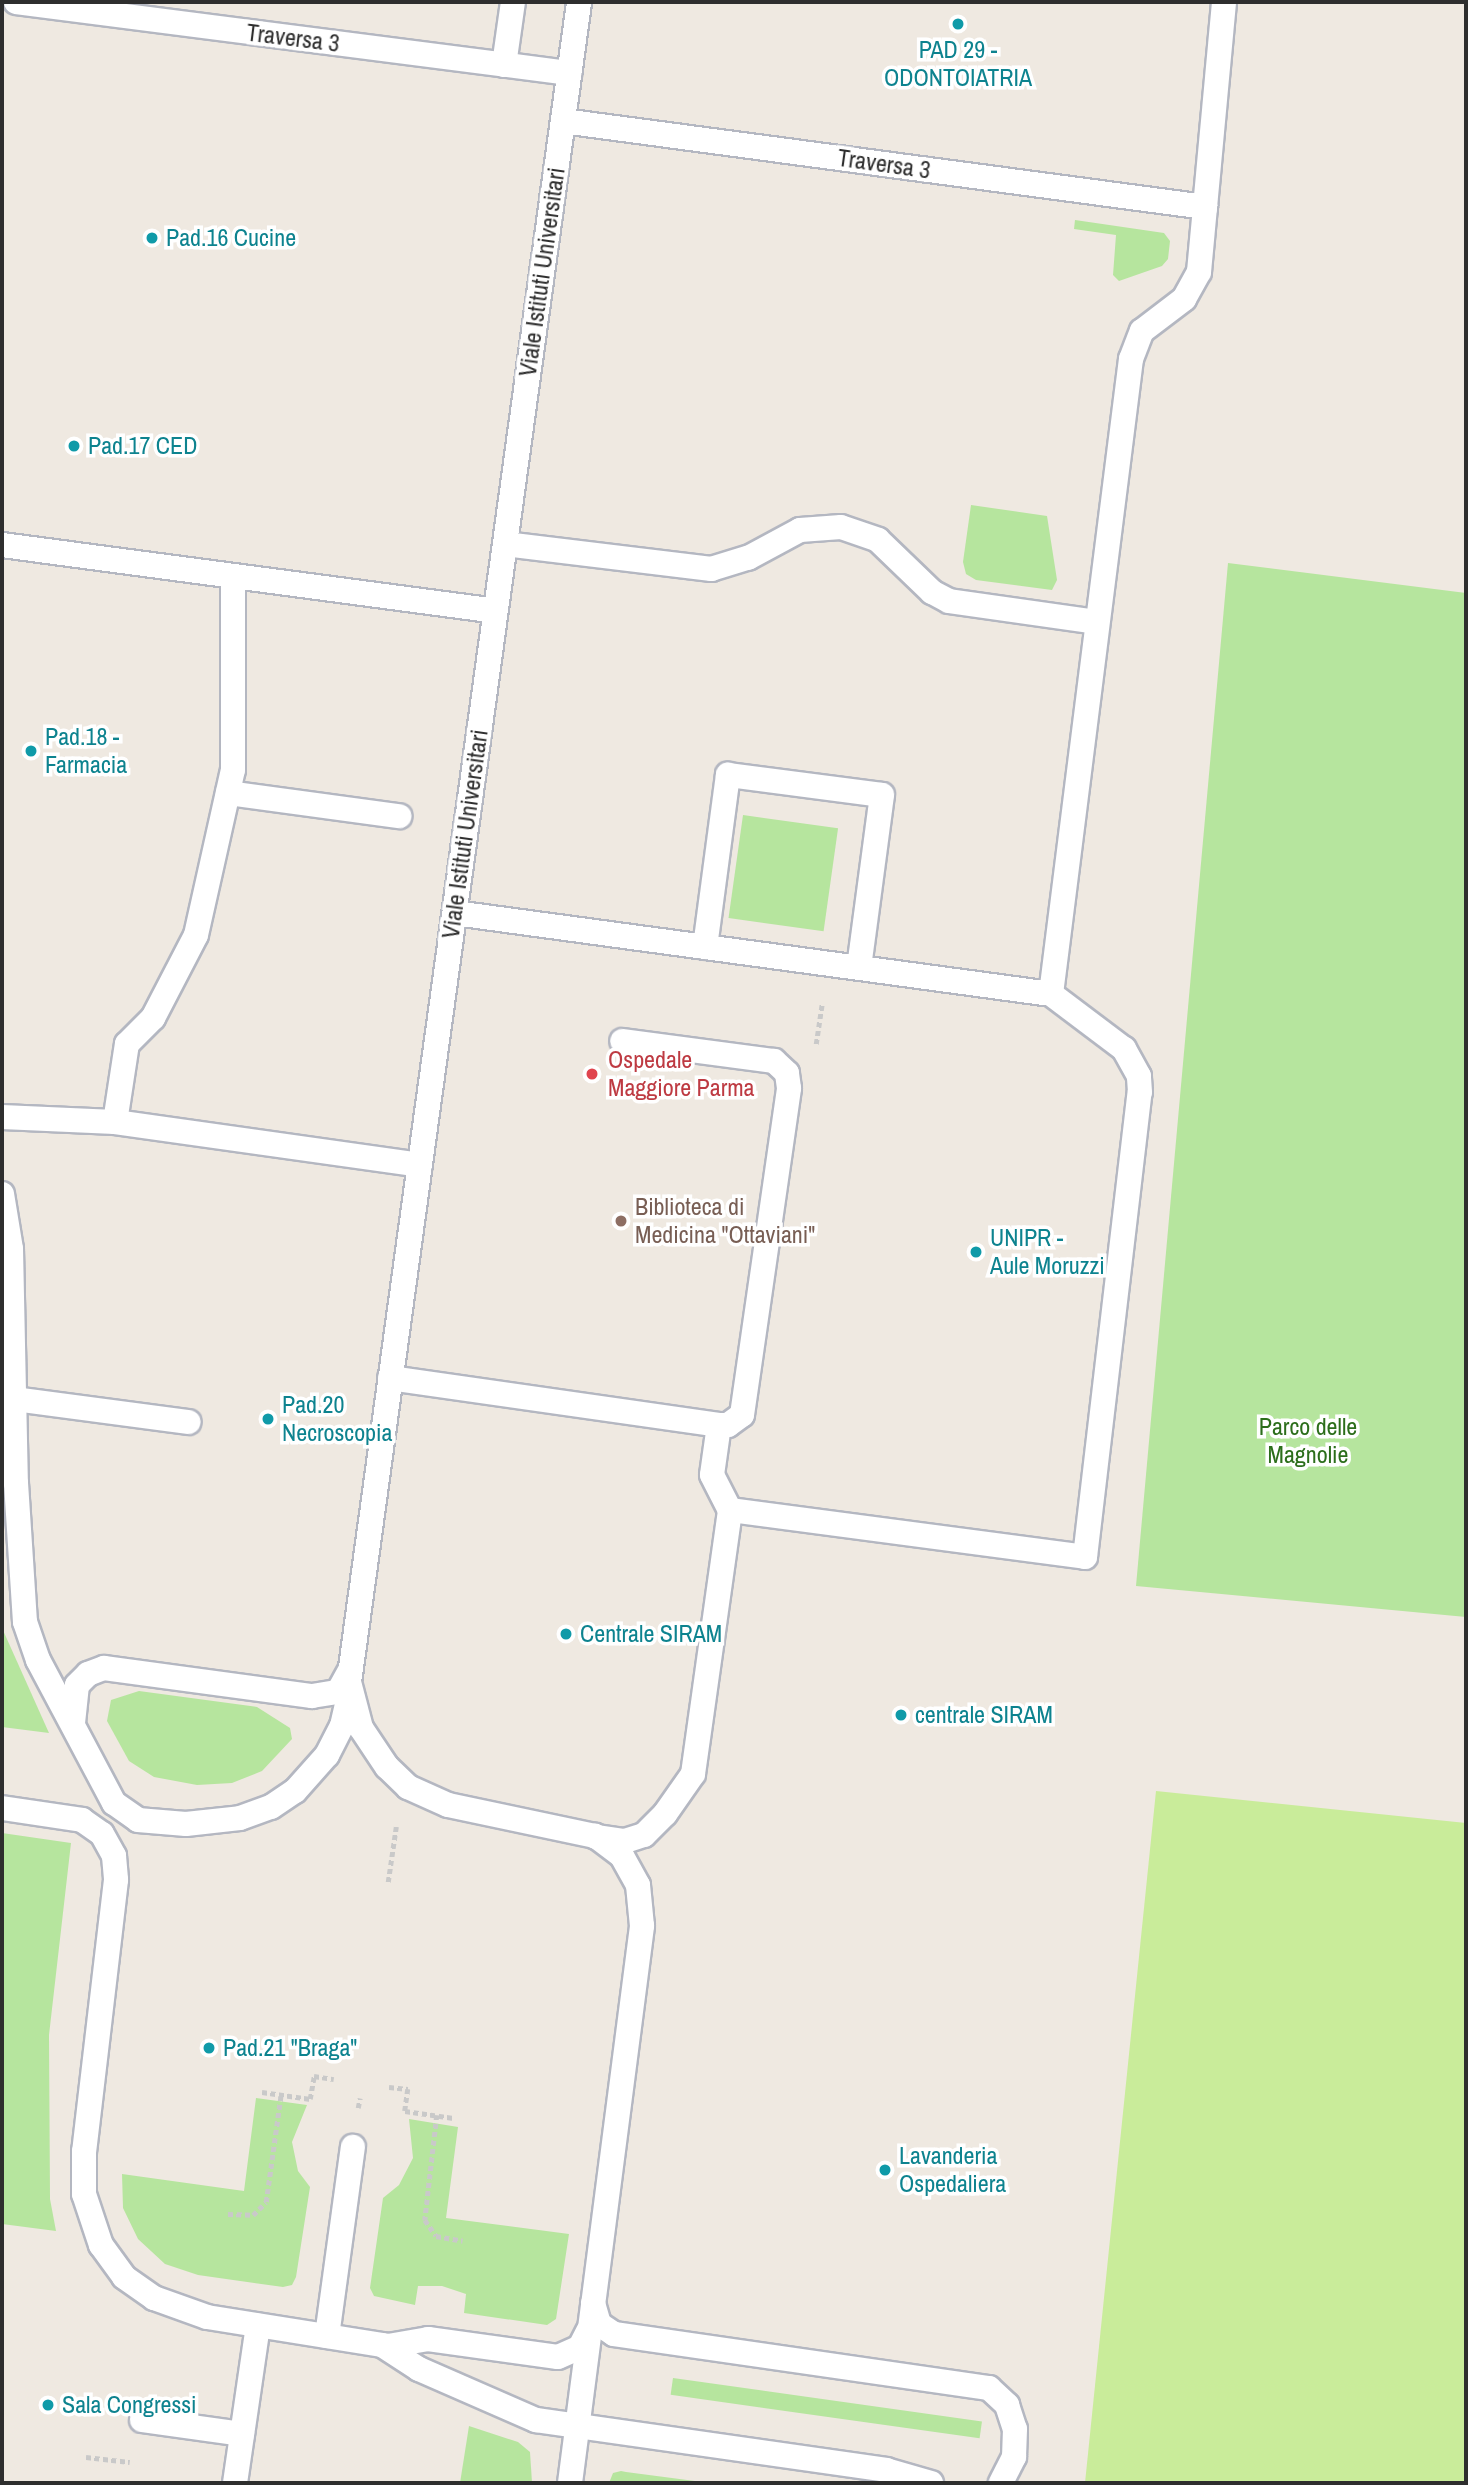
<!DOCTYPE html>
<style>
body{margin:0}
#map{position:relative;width:1468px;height:2485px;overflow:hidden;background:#efe9e1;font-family:"Archivo Narrow",sans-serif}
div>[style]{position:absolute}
.green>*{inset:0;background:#b6e59e;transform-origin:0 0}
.pitch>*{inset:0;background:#c9ec9a}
.path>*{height:4.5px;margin-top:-2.25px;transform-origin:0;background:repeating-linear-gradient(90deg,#c9c9c9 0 5px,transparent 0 8.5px)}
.roads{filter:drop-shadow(2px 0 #b4b7c1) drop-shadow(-2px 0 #b4b7c1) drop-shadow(0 2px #b4b7c1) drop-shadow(0 -2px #b4b7c1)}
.lane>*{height:24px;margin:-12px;padding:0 12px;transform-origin:12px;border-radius:12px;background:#fff}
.dots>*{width:19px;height:19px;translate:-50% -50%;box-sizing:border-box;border:4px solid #fff;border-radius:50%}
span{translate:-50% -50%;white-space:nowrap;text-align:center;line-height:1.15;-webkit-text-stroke:7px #fff;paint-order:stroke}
.street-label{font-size:24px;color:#2e2e2e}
.culture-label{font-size:24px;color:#0d838f}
.left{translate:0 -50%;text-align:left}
.health-label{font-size:24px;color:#be3a42}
.education-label{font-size:24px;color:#785e54}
.park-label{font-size:24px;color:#2c6e1b}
.frame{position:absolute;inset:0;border:4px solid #2e2e2e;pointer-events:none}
</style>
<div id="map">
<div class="green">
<div style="clip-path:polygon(1075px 220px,1164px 233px,1170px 241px,1168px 259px,1162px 266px,1119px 281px,1113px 275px,1116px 235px,1074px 229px)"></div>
<div style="clip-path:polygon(971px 505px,1047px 516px,1057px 580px,1052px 590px,976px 580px,966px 574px,963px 562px)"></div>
<div style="clip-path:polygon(1228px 563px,1466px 593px,1466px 1617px,1136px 1586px)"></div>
<div style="left:743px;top:815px;width:96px;height:104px;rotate:8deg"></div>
<div style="clip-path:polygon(2px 1628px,49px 1733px,2px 1727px)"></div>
<div style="clip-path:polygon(139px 1691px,257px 1707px,290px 1728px,292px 1739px,262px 1771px,232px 1783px,197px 1785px,154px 1777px,129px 1761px,107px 1721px,111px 1700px)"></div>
<div style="clip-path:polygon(2px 1833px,71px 1843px,49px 2035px,50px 2199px,56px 2231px,2px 2224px)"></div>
<div style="clip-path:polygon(256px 2098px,307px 2105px,292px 2142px,298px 2171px,310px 2187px,296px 2277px,292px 2285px,283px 2287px,198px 2275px,165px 2264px,138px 2239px,123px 2208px,122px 2174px,244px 2191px)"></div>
<div style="clip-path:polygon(409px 2119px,458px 2127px,446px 2218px,569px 2234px,556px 2319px,547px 2325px,464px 2313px,466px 2294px,442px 2286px,418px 2286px,415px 2305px,374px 2296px,370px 2288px,383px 2198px,399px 2185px,413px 2158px)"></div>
<div style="left:673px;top:2378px;width:312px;height:17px;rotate:8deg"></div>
<div style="clip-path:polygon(469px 2426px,518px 2442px,530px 2452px,532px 2483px,460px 2483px)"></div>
<div style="clip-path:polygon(621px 2471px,626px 2472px,710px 2483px,609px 2483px,613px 2473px)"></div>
</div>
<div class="pitch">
<div style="clip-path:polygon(1156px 1791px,1466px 1823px,1466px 2483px,1085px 2483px)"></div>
</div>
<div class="path">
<div style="left:816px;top:1044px;width:40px;rotate:-81.5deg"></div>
<div style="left:388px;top:1882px;width:56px;rotate:-81.7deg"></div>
<div style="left:389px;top:2087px;width:19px;rotate:6deg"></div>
<div style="left:408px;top:2089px;width:22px;rotate:98deg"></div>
<div style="left:405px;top:2111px;width:49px;rotate:8.1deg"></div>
<div style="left:262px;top:2092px;width:49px;rotate:8.3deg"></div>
<div style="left:310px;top:2099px;width:23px;rotate:-80deg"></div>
<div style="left:314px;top:2076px;width:20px;rotate:9deg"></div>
<div style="left:358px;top:2108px;width:10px;rotate:-79deg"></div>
<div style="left:437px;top:2115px;width:106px;rotate:96.5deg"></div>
<div style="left:425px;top:2220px;width:19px;rotate:55deg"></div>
<div style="left:436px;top:2236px;width:27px;rotate:10deg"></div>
<div style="left:228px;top:2214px;width:25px;rotate:2deg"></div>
<div style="left:253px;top:2215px;width:18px;rotate:-45deg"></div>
<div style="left:266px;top:2202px;width:109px;rotate:-82.1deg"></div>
<div style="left:86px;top:2457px;width:44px;rotate:6.5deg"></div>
</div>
<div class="roads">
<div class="lane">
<div style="left:16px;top:2px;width:558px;rotate:7.32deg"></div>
<div style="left:504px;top:65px;width:64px;rotate:-81.9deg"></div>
<div style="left:563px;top:121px;width:648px;rotate:7.63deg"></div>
<div style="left:505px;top:544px;width:208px;rotate:6.9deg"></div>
<div style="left:711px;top:569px;width:39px;rotate:-17deg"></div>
<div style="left:748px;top:558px;width:59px;rotate:-28.3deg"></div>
<div style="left:800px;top:530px;width:41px;rotate:-4.2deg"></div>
<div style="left:841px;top:527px;width:39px;rotate:19deg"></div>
<div style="left:878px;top:540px;width:75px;rotate:43.9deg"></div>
<div style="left:932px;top:592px;width:19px;rotate:28deg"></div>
<div style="left:949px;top:601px;width:149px;rotate:8.1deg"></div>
<div style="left:2px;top:545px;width:498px;rotate:7.6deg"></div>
<div style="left:228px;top:793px;width:173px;rotate:7.7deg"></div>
<div style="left:455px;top:913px;width:601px;rotate:7.74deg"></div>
<div style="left:1051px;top:994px;width:640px;rotate:-82.82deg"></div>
<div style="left:1131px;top:359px;width:30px;rotate:-69deg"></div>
<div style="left:1142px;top:331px;width:53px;rotate:-37.3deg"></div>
<div style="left:1184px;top:299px;width:31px;rotate:-61deg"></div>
<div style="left:1199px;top:272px;width:271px;rotate:-84.7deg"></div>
<div style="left:705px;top:947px;width:174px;rotate:-82.4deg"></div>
<div style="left:728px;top:775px;width:155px;rotate:7.4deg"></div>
<div style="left:882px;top:795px;width:174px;rotate:97.6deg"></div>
<div style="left:2px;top:1117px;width:113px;rotate:2.5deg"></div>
<div style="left:115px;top:1122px;width:308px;rotate:8deg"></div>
<div style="left:115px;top:1122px;width:79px;rotate:-81.3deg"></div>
<div style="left:127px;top:1044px;width:37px;rotate:-45deg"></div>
<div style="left:153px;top:1018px;width:93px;rotate:-62.6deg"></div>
<div style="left:196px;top:935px;width:169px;rotate:-77.4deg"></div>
<div style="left:233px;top:770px;width:193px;rotate:-90deg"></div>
<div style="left:2px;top:1194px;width:56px;rotate:80.7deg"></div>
<div style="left:11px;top:1249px;width:234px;rotate:88.8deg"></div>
<div style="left:16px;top:1483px;width:139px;rotate:86.3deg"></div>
<div style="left:25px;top:1622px;width:40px;rotate:71.1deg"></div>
<div style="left:38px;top:1660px;width:162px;rotate:62deg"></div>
<div style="left:114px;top:1803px;width:29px;rotate:35deg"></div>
<div style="left:138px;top:1820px;width:48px;rotate:4.8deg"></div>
<div style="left:186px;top:1824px;width:54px;rotate:-6.3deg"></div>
<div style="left:240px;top:1818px;width:33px;rotate:-20deg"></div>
<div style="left:271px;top:1807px;width:29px;rotate:-34deg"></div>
<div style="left:295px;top:1791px;width:48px;rotate:-48.4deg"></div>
<div style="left:327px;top:1755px;width:33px;rotate:-63deg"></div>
<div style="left:342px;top:1726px;width:31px;rotate:-77deg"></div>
<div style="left:390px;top:1378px;width:332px;rotate:8.1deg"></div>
<div style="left:719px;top:1425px;width:9px"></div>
<div style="left:728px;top:1425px;width:17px;rotate:-36deg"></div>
<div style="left:742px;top:1415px;width:330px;rotate:-81.8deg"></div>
<div style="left:789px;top:1088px;width:15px;rotate:-98deg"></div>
<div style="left:787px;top:1073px;width:18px;rotate:-137deg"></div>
<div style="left:774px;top:1061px;width:153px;rotate:-172.5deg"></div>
<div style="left:14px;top:1399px;width:176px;rotate:7.5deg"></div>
<div style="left:719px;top:1425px;width:50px;rotate:98deg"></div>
<div style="left:712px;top:1475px;width:39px;rotate:63deg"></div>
<div style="left:730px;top:1510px;width:358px;rotate:7.5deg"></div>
<div style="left:1085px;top:1557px;width:468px;rotate:-83.3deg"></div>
<div style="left:1140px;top:1092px;width:16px;rotate:-94deg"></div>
<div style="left:1139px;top:1076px;width:31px;rotate:-119deg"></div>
<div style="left:1124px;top:1049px;width:91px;rotate:-143deg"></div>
<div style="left:73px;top:1723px;width:38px;rotate:-84deg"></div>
<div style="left:77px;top:1685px;width:16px;rotate:-45deg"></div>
<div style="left:88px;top:1674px;width:17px;rotate:-21deg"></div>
<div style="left:104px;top:1668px;width:210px;rotate:7.7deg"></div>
<div style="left:312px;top:1696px;width:26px;rotate:-9deg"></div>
<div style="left:338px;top:1692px;width:25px;rotate:-61deg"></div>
<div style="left:2px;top:1808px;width:81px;rotate:8.5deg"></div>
<div style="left:82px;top:1820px;width:24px;rotate:35deg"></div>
<div style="left:102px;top:1834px;width:25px;rotate:61deg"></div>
<div style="left:114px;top:1856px;width:24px;rotate:85deg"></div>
<div style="left:116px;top:1880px;width:273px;rotate:96.7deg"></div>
<div style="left:84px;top:2151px;width:43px;rotate:90deg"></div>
<div style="left:84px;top:2194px;width:54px;rotate:71.6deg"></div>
<div style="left:101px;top:2245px;width:39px;rotate:54deg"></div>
<div style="left:124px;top:2277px;width:37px;rotate:35deg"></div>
<div style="left:154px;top:2298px;width:56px;rotate:19.7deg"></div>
<div style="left:207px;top:2317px;width:183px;rotate:9.1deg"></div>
<div style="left:388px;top:2346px;width:41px;rotate:-9.9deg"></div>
<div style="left:428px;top:2339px;width:131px;rotate:7.9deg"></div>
<div style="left:558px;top:2357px;width:24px;rotate:-24deg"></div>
<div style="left:580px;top:2347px;width:18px;rotate:-63deg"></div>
<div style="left:596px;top:1837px;width:29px;rotate:8deg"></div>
<div style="left:625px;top:1841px;width:20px;rotate:-18deg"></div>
<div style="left:644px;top:1835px;width:30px;rotate:-45deg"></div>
<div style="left:665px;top:1814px;width:49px;rotate:-55deg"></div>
<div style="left:693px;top:1774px;width:267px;rotate:-82deg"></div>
<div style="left:593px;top:2303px;width:22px;rotate:74deg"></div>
<div style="left:599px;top:2324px;width:18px;rotate:34deg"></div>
<div style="left:614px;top:2334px;width:379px;rotate:8.2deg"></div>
<div style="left:989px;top:2388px;width:25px;rotate:43deg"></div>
<div style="left:1007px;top:2405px;width:25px;rotate:72deg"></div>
<div style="left:1015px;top:2429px;width:28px;rotate:92deg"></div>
<div style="left:1014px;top:2457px;width:29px;rotate:117deg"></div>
<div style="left:327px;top:2336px;width:191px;rotate:-82.2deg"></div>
<div style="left:382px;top:2345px;width:44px;rotate:33deg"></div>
<div style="left:419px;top:2369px;width:128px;rotate:23.6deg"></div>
<div style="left:536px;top:2420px;width:354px;rotate:8.1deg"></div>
<div style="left:886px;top:2470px;width:47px;rotate:16.1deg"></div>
<div style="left:142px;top:2420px;width:101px;rotate:8deg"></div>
<div style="left:235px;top:2483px;width:159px;rotate:-81.7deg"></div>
<div style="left:570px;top:2483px;width:562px;rotate:-82.63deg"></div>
<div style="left:642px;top:1926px;width:41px;rotate:-95.6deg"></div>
<div style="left:638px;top:1885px;width:33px;rotate:-119deg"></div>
<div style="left:622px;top:1856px;width:34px;rotate:-143deg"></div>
<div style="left:595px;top:1836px;width:150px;rotate:-168.1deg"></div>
<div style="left:448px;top:1805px;width:44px;rotate:-155.8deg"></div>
<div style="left:408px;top:1787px;width:29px;rotate:-136deg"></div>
<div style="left:387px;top:1767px;width:47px;rotate:-123.7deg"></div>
<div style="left:361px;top:1728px;width:48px;rotate:-104.6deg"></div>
<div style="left:349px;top:1682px;width:1696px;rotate:-82.2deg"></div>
</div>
</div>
<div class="dots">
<div style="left:958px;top:24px;background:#0f9aa8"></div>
<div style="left:152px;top:238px;background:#0f9aa8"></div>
<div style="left:74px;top:446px;background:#0f9aa8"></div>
<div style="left:31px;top:751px;background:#0f9aa8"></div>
<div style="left:592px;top:1074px;background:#e0444e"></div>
<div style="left:621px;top:1221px;background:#8d6e63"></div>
<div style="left:976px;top:1252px;background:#0f9aa8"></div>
<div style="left:268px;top:1419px;background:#0f9aa8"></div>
<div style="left:566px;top:1634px;background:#0f9aa8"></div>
<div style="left:901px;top:1715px;background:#0f9aa8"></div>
<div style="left:209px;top:2048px;background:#0f9aa8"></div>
<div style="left:885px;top:2170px;background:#0f9aa8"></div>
<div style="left:48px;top:2405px;background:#0f9aa8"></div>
</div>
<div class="street-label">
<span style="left:293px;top:38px;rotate:7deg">Traversa 3</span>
<span style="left:884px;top:164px;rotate:8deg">Traversa 3</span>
<span style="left:542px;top:272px;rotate:-82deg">Viale Istituti Universitari</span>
<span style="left:465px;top:834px;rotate:-82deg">Viale Istituti Universitari</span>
</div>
<div class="culture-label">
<span style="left:958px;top:64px">PAD 29 -<br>ODONTOIATRIA</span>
<span class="left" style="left:166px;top:238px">Pad.16 Cucine</span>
<span class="left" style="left:88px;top:446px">Pad.17 CED</span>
<span class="left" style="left:45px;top:751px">Pad.18 -<br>Farmacia</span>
<span class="left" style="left:990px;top:1252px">UNIPR -<br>Aule Moruzzi</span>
<span class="left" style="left:282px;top:1419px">Pad.20<br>Necroscopia</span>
<span class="left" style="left:580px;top:1634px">Centrale SIRAM</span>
<span class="left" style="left:915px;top:1715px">centrale SIRAM</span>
<span class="left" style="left:223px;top:2048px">Pad.21 "Braga"</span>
<span class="left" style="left:899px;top:2170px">Lavanderia<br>Ospedaliera</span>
<span class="left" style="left:62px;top:2405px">Sala Congressi</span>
</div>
<div class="health-label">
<span class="left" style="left:608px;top:1074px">Ospedale<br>Maggiore Parma</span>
</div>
<div class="education-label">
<span class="left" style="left:635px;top:1221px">Biblioteca di<br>Medicina "Ottaviani"</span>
</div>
<div class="park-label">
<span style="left:1308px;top:1441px">Parco delle<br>Magnolie</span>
</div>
<div class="frame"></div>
</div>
